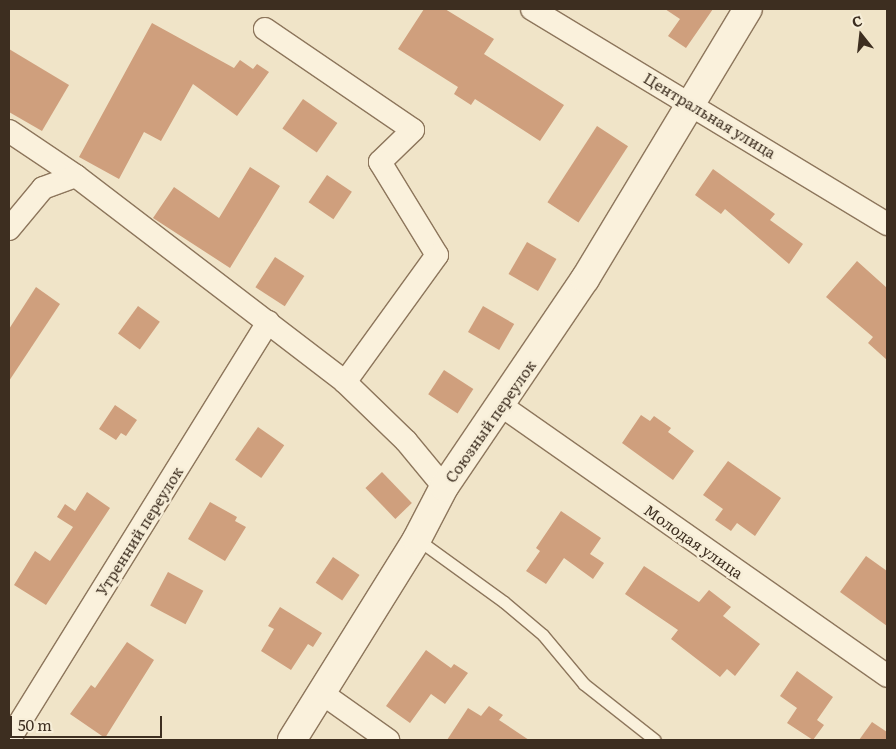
<!DOCTYPE html>
<meta charset="utf-8">
<style>
body{margin:0}
#map{position:relative;width:896px;height:749px;overflow:hidden;background:#f0e4c8;font-family:Literata,serif}
div>[style]{position:absolute}
.building>*{inset:0;background:#cf9f7d;transform-origin:0 0}
.roads{filter:drop-shadow(1px 0 #8d765c) drop-shadow(-1px 0 #8d765c) drop-shadow(0 1px #8d765c) drop-shadow(0 -1px #8d765c)}
.lane>*{height:11px;margin:-5.5px;padding:0 5.5px;transform-origin:5.5px;border-radius:5.5px;background:#faf1dc}
.street>*{height:22px;margin:-11px;padding:0 11px;transform-origin:11px;border-radius:11px;background:#faf1dc}
.secondary>*{height:28px;margin:-14px;padding:0 14px;transform-origin:14px;border-radius:14px;background:#faf1dc}
span{translate:-50% -50%;white-space:nowrap;text-align:center;line-height:1.15;-webkit-text-stroke:5px #f7eed8;paint-order:stroke}
.street-label{font-size:15px;color:#3d2e20}
.frame{position:absolute;inset:0;border:10px solid #3d2e20;pointer-events:none}
.north{position:absolute;left:836px;top:10px;width:50px;height:50px;-webkit-text-stroke:4px #f7eed8;paint-order:stroke;rotate:344deg;font-size:14px;font-weight:700;line-height:20px;text-align:center;color:#3d2e20}
.north::after{content:'';display:block;margin:auto;width:18px;height:22px;background:#3d2e20;clip-path:polygon(50% 0,100% 100%,50% 72%,0 100%)}
.scale{position:absolute;left:10px;top:716px;width:152px;height:22px;box-sizing:border-box;border:2px solid #3d2e20;border-top:0;padding-left:6px;font-size:15px;line-height:18px;white-space:nowrap;color:#3d2e20;-webkit-text-stroke:4px #f7eed8;paint-order:stroke}
</style>
<div id="map">
<div class="building">
<div style="clip-path:polygon(424px 9px,445px 9px,494px 39px,484px 54px,564px 105px,540px 141px,475px 99px,471px 105px,454px 94px,458px 87px,398px 49px)"></div>
<div style="clip-path:polygon(665px 9px,713px 9px,686px 48px,668px 36px,680px 19px)"></div>
<div style="clip-path:polygon(152px 23px,234px 68px,240px 60px,253px 69px,257px 64px,269px 72px,237px 116px,193px 84px,161px 141px,144px 132px,119px 179px,79px 157px)"></div>
<div style="clip-path:polygon(9px 49px,69px 85px,42px 131px,9px 112px)"></div>
<div style="left:303px;top:99px;width:42px;height:36px;rotate:35deg"></div>
<div style="left:597px;top:126px;width:37px;height:91px;rotate:33deg"></div>
<div style="clip-path:polygon(250px 167px,280px 186px,230px 268px,153px 218px,174px 187px,219px 218px)"></div>
<div style="clip-path:polygon(713px 169px,775px 214px,770px 220px,803px 244px,789px 264px,725px 209px,721px 214px,695px 195px)"></div>
<div style="left:327px;top:175px;width:30px;height:33px;rotate:34deg"></div>
<div style="left:527px;top:242px;width:34px;height:37px;rotate:30deg"></div>
<div style="left:275px;top:257px;width:35px;height:36px;rotate:33deg"></div>
<div style="clip-path:polygon(857px 261px,887px 288px,887px 360px,868px 343px,873px 337px,826px 297px)"></div>
<div style="clip-path:polygon(36px 287px,60px 304px,9px 381px,9px 329px)"></div>
<div style="left:138px;top:306px;width:27px;height:34px;rotate:36deg"></div>
<div style="left:483px;top:306px;width:36px;height:30px;rotate:30deg"></div>
<div style="left:444px;top:370px;width:35px;height:29px;rotate:33deg"></div>
<div style="clip-path:polygon(115px 405px,137px 420px,126px 436px,121px 433px,116px 440px,99px 429px)"></div>
<div style="clip-path:polygon(641px 415px,650px 421px,654px 416px,671px 428px,668px 432px,694px 451px,673px 480px,622px 443px)"></div>
<div style="left:258px;top:427px;width:32px;height:40px;rotate:35deg"></div>
<div style="clip-path:polygon(728px 461px,781px 498px,755px 536px,737px 523px,731px 531px,715px 520px,723px 509px,703px 495px)"></div>
<div style="left:382px;top:472px;width:43px;height:23px;rotate:46deg"></div>
<div style="clip-path:polygon(87px 492px,110px 508px,46px 605px,14px 585px,35px 551px,50px 561px,73px 527px,57px 517px,65px 504px,75px 511px)"></div>
<div style="clip-path:polygon(210px 502px,237px 517px,235px 521px,246px 527px,225px 561px,188px 539px)"></div>
<div style="clip-path:polygon(561px 511px,601px 538px,590px 554px,604px 563px,593px 579px,564px 558px,546px 584px,526px 571px,540px 551px,536px 548px)"></div>
<div style="clip-path:polygon(866px 556px,887px 571px,887px 626px,840px 592px)"></div>
<div style="left:333px;top:557px;width:32px;height:31px;rotate:34deg"></div>
<div style="clip-path:polygon(644px 566px,699px 602px,709px 590px,731px 607px,723px 616px,760px 644px,735px 676px,727px 669px,720px 677px,671px 639px,678px 630px,625px 594px)"></div>
<div style="left:168px;top:572px;width:40px;height:38px;rotate:28deg"></div>
<div style="clip-path:polygon(280px 607px,322px 633px,313px 647px,308px 644px,291px 670px,261px 651px,274px 629px,268px 626px)"></div>
<div style="clip-path:polygon(127px 642px,154px 660px,105px 738px,70px 714px,91px 685px,95px 688px)"></div>
<div style="clip-path:polygon(426px 650px,451px 668px,454px 664px,468px 673px,445px 704px,431px 694px,410px 723px,386px 706px)"></div>
<div style="clip-path:polygon(797px 671px,833px 697px,817px 720px,824px 725px,813px 740px,787px 723px,797px 708px,780px 696px)"></div>
<div style="clip-path:polygon(489px 706px,503px 715px,499px 720px,529px 740px,447px 740px,468px 708px,481px 716px)"></div>
<div style="clip-path:polygon(872px 722px,887px 732px,887px 740px,859px 740px)"></div>
</div>
<div class="roads">
<div class="lane">
<div style="left:417px;top:539px;width:107px;rotate:35.9deg"></div>
<div style="left:504px;top:602px;width:51px;rotate:40.2deg"></div>
<div style="left:543px;top:635px;width:64px;rotate:50.1deg"></div>
<div style="left:584px;top:684px;width:90px;rotate:38.3deg"></div>
</div>
<div class="street">
<div style="left:532px;top:9px;width:415px;rotate:31.2deg"></div>
<div style="left:265px;top:29px;width:179px;rotate:34.3deg"></div>
<div style="left:413px;top:130px;width:46px;rotate:135.9deg"></div>
<div style="left:380px;top:162px;width:109px;rotate:58.5deg"></div>
<div style="left:437px;top:255px;width:157px;rotate:125.9deg"></div>
<div style="left:9px;top:131px;width:81px;rotate:33.9deg"></div>
<div style="left:76px;top:176px;width:339px;rotate:37.4deg"></div>
<div style="left:345px;top:382px;width:85px;rotate:44deg"></div>
<div style="left:406px;top:441px;width:60px;rotate:50.4deg"></div>
<div style="left:9px;top:229px;width:53px;rotate:-50.3deg"></div>
<div style="left:43px;top:188px;width:35px;rotate:-20deg"></div>
<div style="left:502px;top:406px;width:470px;rotate:35deg"></div>
<div style="left:323px;top:694px;width:80px;rotate:35.3deg"></div>
<div style="left:9px;top:740px;width:492px;rotate:-58.2deg"></div>
</div>
<div class="secondary">
<div style="left:292px;top:740px;width:237px;rotate:-58.1deg"></div>
<div style="left:417px;top:539px;width:59px;rotate:-62.6deg"></div>
<div style="left:444px;top:487px;width:251px;rotate:-55.9deg"></div>
<div style="left:585px;top:279px;width:315px;rotate:-58.9deg"></div>
</div>
</div>
<div class="street-label">
<span style="left:710px;top:115px;rotate:31deg">Центральная улица</span>
<span style="left:490px;top:421px;rotate:-55deg">Союзный переулок</span>
<span style="left:139px;top:531px;rotate:-58deg">Утренний переулок</span>
<span style="left:694px;top:541px;rotate:35deg">Молодая улица</span>
</div>
<div class="frame"></div>
<div class="north">С</div>
<div class="scale">50 m</div>
</div>
